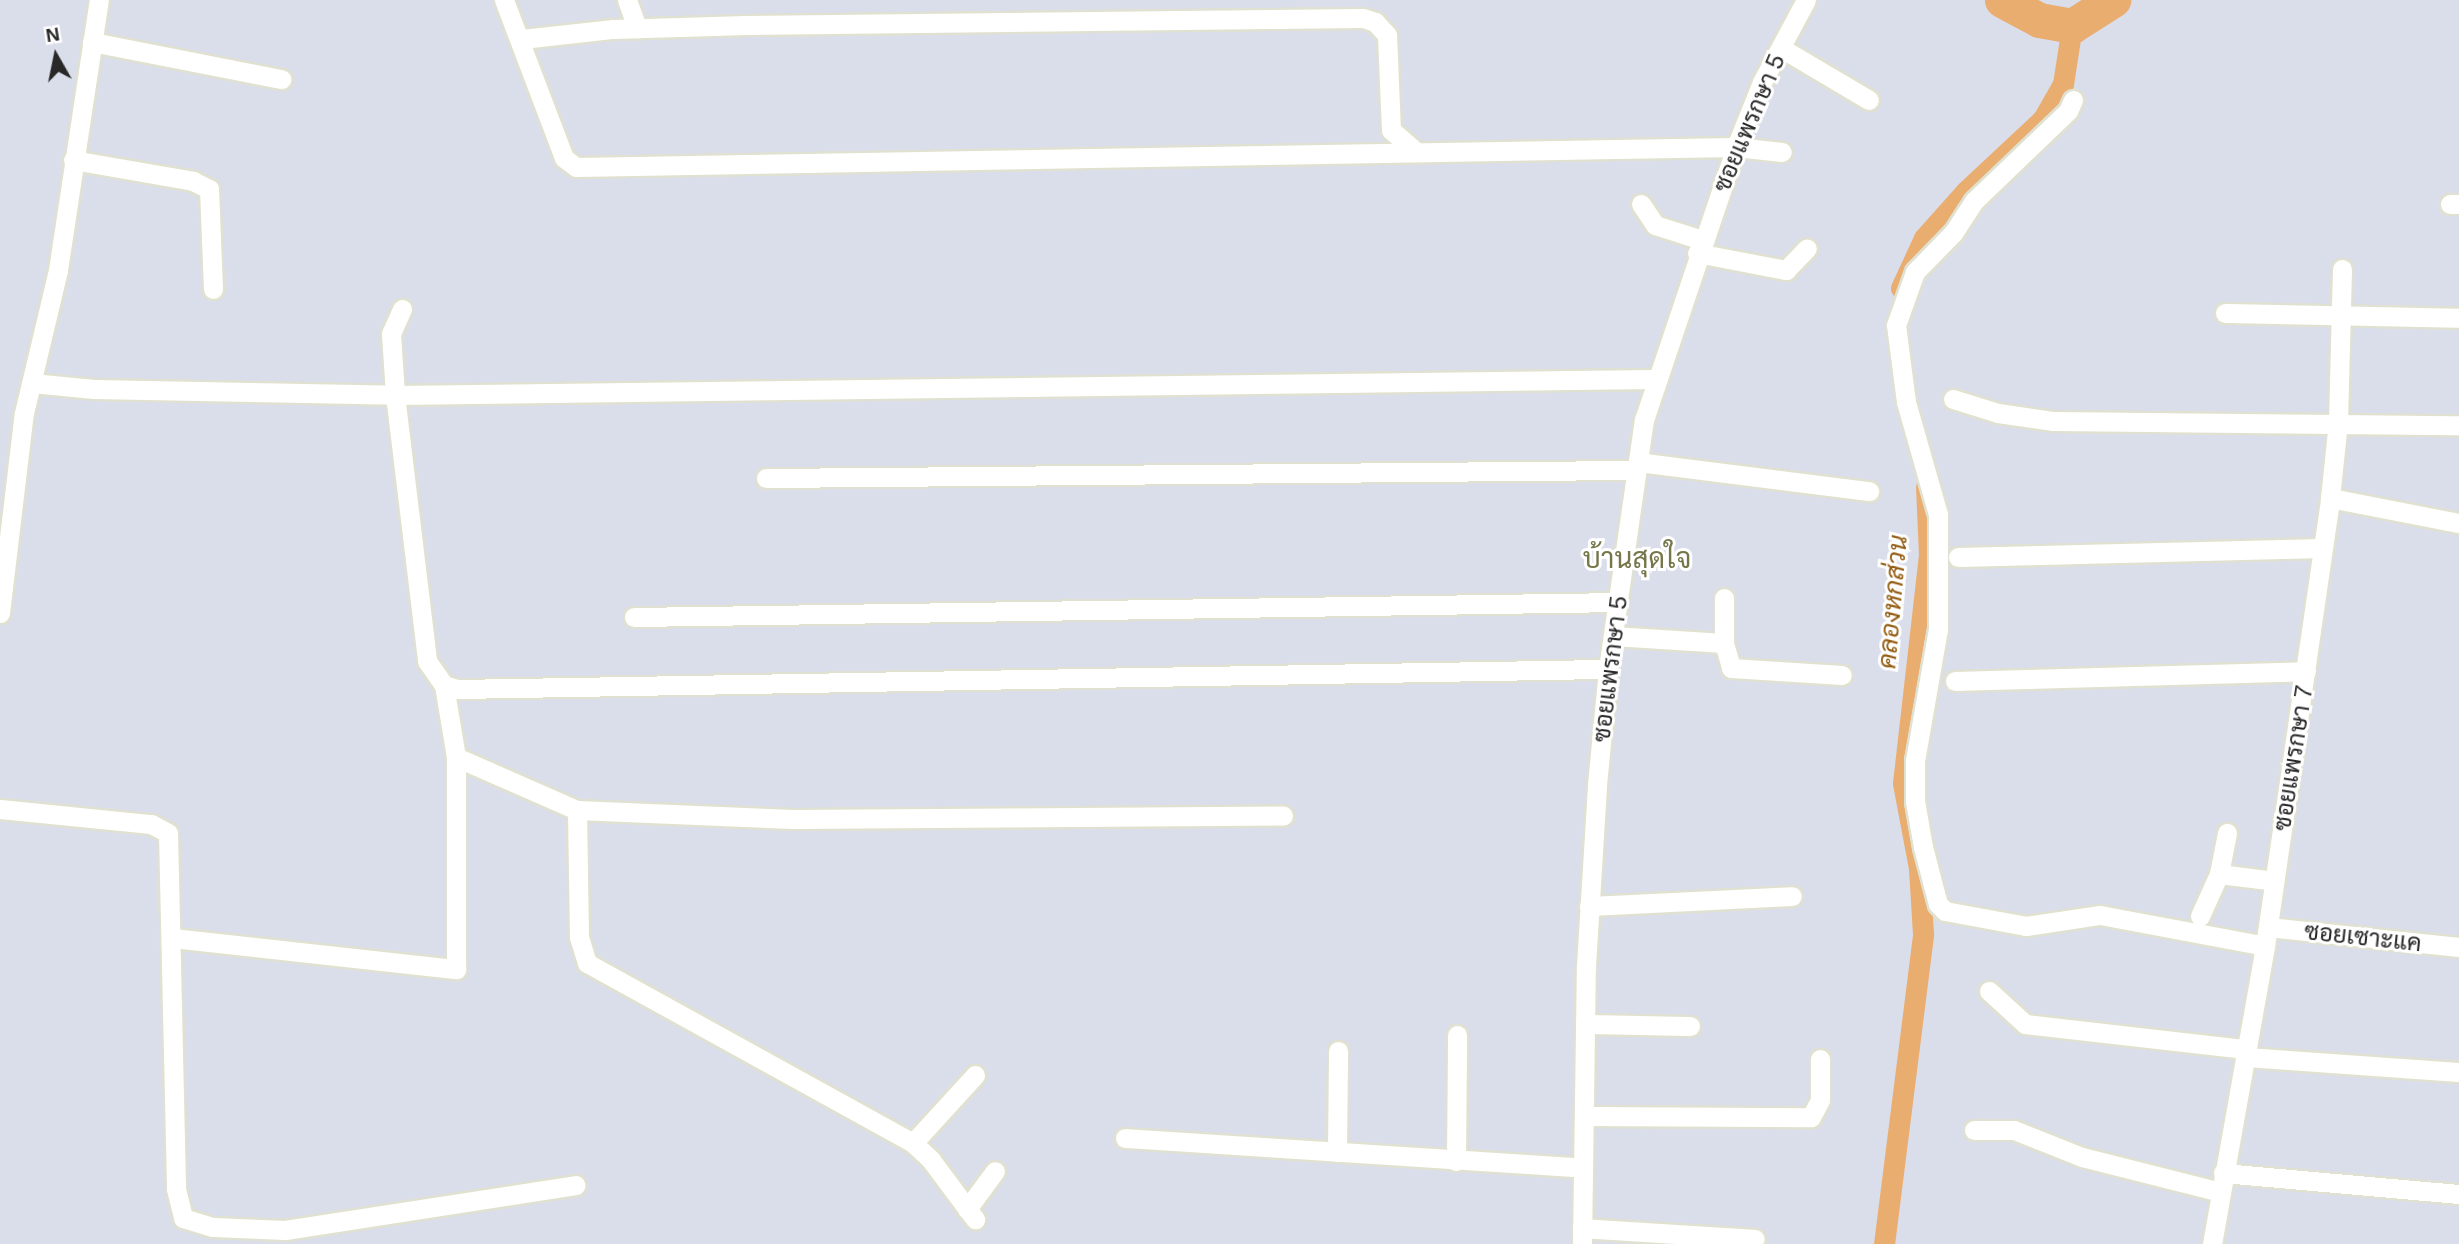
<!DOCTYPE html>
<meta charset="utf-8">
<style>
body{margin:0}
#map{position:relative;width:2459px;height:1244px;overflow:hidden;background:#daddea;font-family:Arial,Sarabun,sans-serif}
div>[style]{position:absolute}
.canal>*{height:21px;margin:-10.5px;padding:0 10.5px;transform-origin:10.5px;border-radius:10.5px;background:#eaad70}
.river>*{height:35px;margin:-17.5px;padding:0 17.5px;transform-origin:17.5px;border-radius:17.5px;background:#eaad70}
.roads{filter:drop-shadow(2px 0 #e0e1d0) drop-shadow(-2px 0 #e0e1d0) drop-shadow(0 2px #e0e1d0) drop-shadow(0 -2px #e0e1d0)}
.minor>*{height:19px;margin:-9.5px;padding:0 9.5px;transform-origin:9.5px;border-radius:9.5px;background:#fff}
span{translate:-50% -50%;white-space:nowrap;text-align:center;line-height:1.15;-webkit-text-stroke:6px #fff;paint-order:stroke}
.street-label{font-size:24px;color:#282828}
.water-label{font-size:26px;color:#935c11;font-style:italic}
.quarter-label{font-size:28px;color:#75774b}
.north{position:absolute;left:21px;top:21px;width:70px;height:70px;-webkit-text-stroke:5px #fff;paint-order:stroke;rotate:351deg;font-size:19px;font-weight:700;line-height:28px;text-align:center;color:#282828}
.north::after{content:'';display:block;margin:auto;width:24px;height:32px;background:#282828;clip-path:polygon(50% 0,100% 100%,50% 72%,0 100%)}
</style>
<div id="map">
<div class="canal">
<div style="left:1901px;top:288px;width:55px;rotate:-65.3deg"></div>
<div style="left:1924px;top:238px;width:63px;rotate:-48.2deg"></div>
<div style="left:1966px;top:191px;width:105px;rotate:-43.1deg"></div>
<div style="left:2043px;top:119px;width:40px;rotate:-60.3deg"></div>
<div style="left:2063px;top:84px;width:59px;rotate:-81.2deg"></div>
<div style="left:1884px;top:1244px;width:312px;rotate:-82.8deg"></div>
<div style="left:1923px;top:934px;width:66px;rotate:-93.5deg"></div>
<div style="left:1919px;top:868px;width:86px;rotate:-100.7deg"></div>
<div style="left:1903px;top:783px;width:229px;rotate:-83.5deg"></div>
<div style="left:1929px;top:555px;width:68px;rotate:-92.5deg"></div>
</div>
<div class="river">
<div style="left:2002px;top:0;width:42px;rotate:28.4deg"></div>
<div style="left:2039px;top:20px;width:34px;rotate:10deg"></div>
<div style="left:2072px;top:26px;width:49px;rotate:-32.4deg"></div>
</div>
<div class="roads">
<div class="minor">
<div style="left:504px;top:0;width:169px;rotate:69.2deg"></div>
<div style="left:564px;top:158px;width:15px;rotate:37deg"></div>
<div style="left:576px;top:167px;width:1160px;rotate:-0.99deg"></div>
<div style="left:1736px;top:147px;width:46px;rotate:6.2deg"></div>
<div style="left:627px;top:0;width:30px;rotate:70deg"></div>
<div style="left:522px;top:39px;width:92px;rotate:-6.3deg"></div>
<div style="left:613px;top:29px;width:133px;rotate:-1.7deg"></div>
<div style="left:746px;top:25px;width:617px;rotate:-0.65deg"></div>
<div style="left:1363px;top:18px;width:13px;rotate:18deg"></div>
<div style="left:1375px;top:22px;width:18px;rotate:47deg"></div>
<div style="left:1387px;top:35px;width:95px;rotate:87.6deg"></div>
<div style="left:1391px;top:130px;width:32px;rotate:41deg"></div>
<div style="left:92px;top:42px;width:193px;rotate:11.1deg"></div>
<div style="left:1781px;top:48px;width:102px;rotate:30.6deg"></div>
<div style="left:2073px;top:100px;width:12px;rotate:114deg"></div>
<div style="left:2068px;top:111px;width:130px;rotate:136.2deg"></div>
<div style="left:1974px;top:201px;width:38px;rotate:123deg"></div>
<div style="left:1953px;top:233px;width:54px;rotate:134.3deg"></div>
<div style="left:1915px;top:272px;width:56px;rotate:109.7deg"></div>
<div style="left:1896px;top:325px;width:78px;rotate:82.6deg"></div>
<div style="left:1906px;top:402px;width:116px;rotate:74.1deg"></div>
<div style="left:1938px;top:514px;width:115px;rotate:90deg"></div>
<div style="left:1938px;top:629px;width:134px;rotate:99.9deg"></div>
<div style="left:1915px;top:761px;width:40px;rotate:90deg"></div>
<div style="left:1915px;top:801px;width:47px;rotate:80.1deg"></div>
<div style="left:1923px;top:847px;width:59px;rotate:75.3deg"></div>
<div style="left:1938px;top:904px;width:10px;rotate:45deg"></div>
<div style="left:1945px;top:911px;width:82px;rotate:10.5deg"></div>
<div style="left:2026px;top:926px;width:75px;rotate:-8.5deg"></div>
<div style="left:2100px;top:915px;width:168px;rotate:10.6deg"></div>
<div style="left:73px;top:160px;width:122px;rotate:9.9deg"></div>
<div style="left:193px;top:181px;width:18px;rotate:27deg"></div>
<div style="left:209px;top:189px;width:100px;rotate:87.7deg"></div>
<div style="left:1641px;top:204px;width:25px;rotate:56deg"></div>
<div style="left:1655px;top:225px;width:49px;rotate:17.7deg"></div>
<div style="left:2450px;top:204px;width:9px"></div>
<div style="left:1697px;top:253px;width:91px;rotate:10.8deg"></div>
<div style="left:1786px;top:270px;width:30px;rotate:-46deg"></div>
<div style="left:402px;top:309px;width:27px;rotate:114deg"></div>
<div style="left:391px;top:334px;width:61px;rotate:86.2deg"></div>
<div style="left:395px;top:395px;width:268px;rotate:83.1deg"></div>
<div style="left:427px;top:661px;width:29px;rotate:55deg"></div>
<div style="left:444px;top:685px;width:14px;rotate:17deg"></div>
<div style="left:457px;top:689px;width:1151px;rotate:-1deg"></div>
<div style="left:2225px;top:313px;width:234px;rotate:1.2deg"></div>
<div style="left:32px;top:383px;width:62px;rotate:5.5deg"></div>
<div style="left:94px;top:389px;width:301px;rotate:1.1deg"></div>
<div style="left:395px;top:395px;width:1259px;rotate:-0.73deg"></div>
<div style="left:1953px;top:399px;width:47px;rotate:17.3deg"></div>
<div style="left:1998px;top:413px;width:56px;rotate:8.3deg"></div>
<div style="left:2053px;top:421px;width:406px;rotate:0.6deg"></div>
<div style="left:1638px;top:462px;width:233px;rotate:7.2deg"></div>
<div style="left:766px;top:478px;width:871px;rotate:-0.53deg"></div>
<div style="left:2330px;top:498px;width:131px;rotate:11deg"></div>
<div style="left:1958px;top:557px;width:365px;rotate:-1.4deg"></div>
<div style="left:0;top:613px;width:201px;rotate:-83.2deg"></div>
<div style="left:24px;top:413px;width:147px;rotate:-76.6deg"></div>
<div style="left:58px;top:270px;width:273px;rotate:-81.4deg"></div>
<div style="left:634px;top:617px;width:983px;rotate:-0.87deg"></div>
<div style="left:1613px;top:636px;width:111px;rotate:3.6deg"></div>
<div style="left:1724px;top:643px;width:26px;rotate:74deg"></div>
<div style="left:1731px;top:668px;width:111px;rotate:3.6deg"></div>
<div style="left:1724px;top:643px;width:45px;rotate:-90deg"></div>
<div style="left:1955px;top:681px;width:351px;rotate:-1.6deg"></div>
<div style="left:456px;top:757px;width:132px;rotate:23.7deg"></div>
<div style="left:577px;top:810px;width:215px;rotate:2.4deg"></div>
<div style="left:792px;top:819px;width:491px;rotate:-0.4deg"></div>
<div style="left:0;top:809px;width:152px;rotate:5.7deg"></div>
<div style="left:151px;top:824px;width:19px;rotate:28deg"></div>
<div style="left:168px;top:833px;width:356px;rotate:88.7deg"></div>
<div style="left:176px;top:1189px;width:30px;rotate:76deg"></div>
<div style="left:183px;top:1218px;width:31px;rotate:17deg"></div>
<div style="left:213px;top:1227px;width:72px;rotate:2.4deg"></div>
<div style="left:285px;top:1230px;width:294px;rotate:-8.8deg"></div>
<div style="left:577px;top:810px;width:127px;rotate:89.1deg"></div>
<div style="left:579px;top:937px;width:27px;rotate:73deg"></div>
<div style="left:587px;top:963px;width:372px;rotate:28.9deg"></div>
<div style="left:913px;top:1143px;width:25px;rotate:43deg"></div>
<div style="left:931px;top:1160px;width:74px;rotate:53.3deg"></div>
<div style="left:2219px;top:874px;width:42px;rotate:-79deg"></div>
<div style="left:1589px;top:906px;width:203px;rotate:-2.8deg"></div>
<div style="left:2200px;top:916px;width:46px;rotate:-65.7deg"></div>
<div style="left:2219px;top:874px;width:56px;rotate:7.1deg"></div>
<div style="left:2268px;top:927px;width:192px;rotate:6deg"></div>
<div style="left:173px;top:938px;width:285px;rotate:6.3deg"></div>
<div style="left:456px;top:969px;width:212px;rotate:-90deg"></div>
<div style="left:456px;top:757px;width:73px;rotate:-99.5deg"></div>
<div style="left:1989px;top:991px;width:49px;rotate:42.5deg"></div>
<div style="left:2025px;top:1024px;width:222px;rotate:6.5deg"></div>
<div style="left:1585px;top:1024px;width:105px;rotate:1.1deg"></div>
<div style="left:2245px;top:1057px;width:215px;rotate:4deg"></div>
<div style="left:1584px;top:1116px;width:227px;rotate:0.3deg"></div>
<div style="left:1811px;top:1117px;width:19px;rotate:-62deg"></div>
<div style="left:1820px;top:1100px;width:41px;rotate:-90deg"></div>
<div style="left:1974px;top:1130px;width:40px"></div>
<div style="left:2014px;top:1130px;width:73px;rotate:21.7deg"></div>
<div style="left:2082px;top:1157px;width:142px;rotate:14.2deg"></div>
<div style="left:1125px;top:1138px;width:459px;rotate:3.7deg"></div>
<div style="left:913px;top:1143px;width:92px;rotate:-47.6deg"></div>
<div style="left:1337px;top:1152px;width:101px;rotate:-89.4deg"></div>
<div style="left:1456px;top:1161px;width:126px;rotate:-89.5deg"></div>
<div style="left:2223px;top:1173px;width:237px;rotate:5.1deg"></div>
<div style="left:967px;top:1209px;width:47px;rotate:-53.6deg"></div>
<div style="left:1582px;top:1228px;width:173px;rotate:3.6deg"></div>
<div style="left:1582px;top:1244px;width:278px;rotate:-89.2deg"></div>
<div style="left:1586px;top:966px;width:181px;rotate:-86.5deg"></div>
<div style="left:1597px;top:785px;width:117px;rotate:-84.6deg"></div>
<div style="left:1608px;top:669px;width:252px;rotate:-81.8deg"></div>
<div style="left:1644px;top:420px;width:288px;rotate:-71.4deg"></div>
<div style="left:1736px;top:147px;width:70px;rotate:-68.2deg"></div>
<div style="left:1762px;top:82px;width:93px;rotate:-61.8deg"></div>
<div style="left:2212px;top:1244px;width:303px;rotate:-79.9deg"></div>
<div style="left:2265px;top:946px;width:453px;rotate:-81.7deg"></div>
<div style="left:2330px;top:498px;width:76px;rotate:-84deg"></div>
<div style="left:2338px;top:422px;width:153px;rotate:-88.5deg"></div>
</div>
</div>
<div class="street-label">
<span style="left:1749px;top:123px;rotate:-67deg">ซอยแพรกษา 5</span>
<span style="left:1610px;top:669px;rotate:-83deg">ซอยแพรกษา 5</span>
<span style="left:2293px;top:758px;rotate:-81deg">ซอยแพรกษา 7</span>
<span style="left:2363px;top:937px;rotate:6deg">ซอยเซาะแค</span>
</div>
<div class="water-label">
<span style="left:1893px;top:602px;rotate:-85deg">คลองหกส่วน</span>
</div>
<div class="quarter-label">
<span style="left:1637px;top:559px">บ้านสุดใจ</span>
</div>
<div class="north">N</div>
</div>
